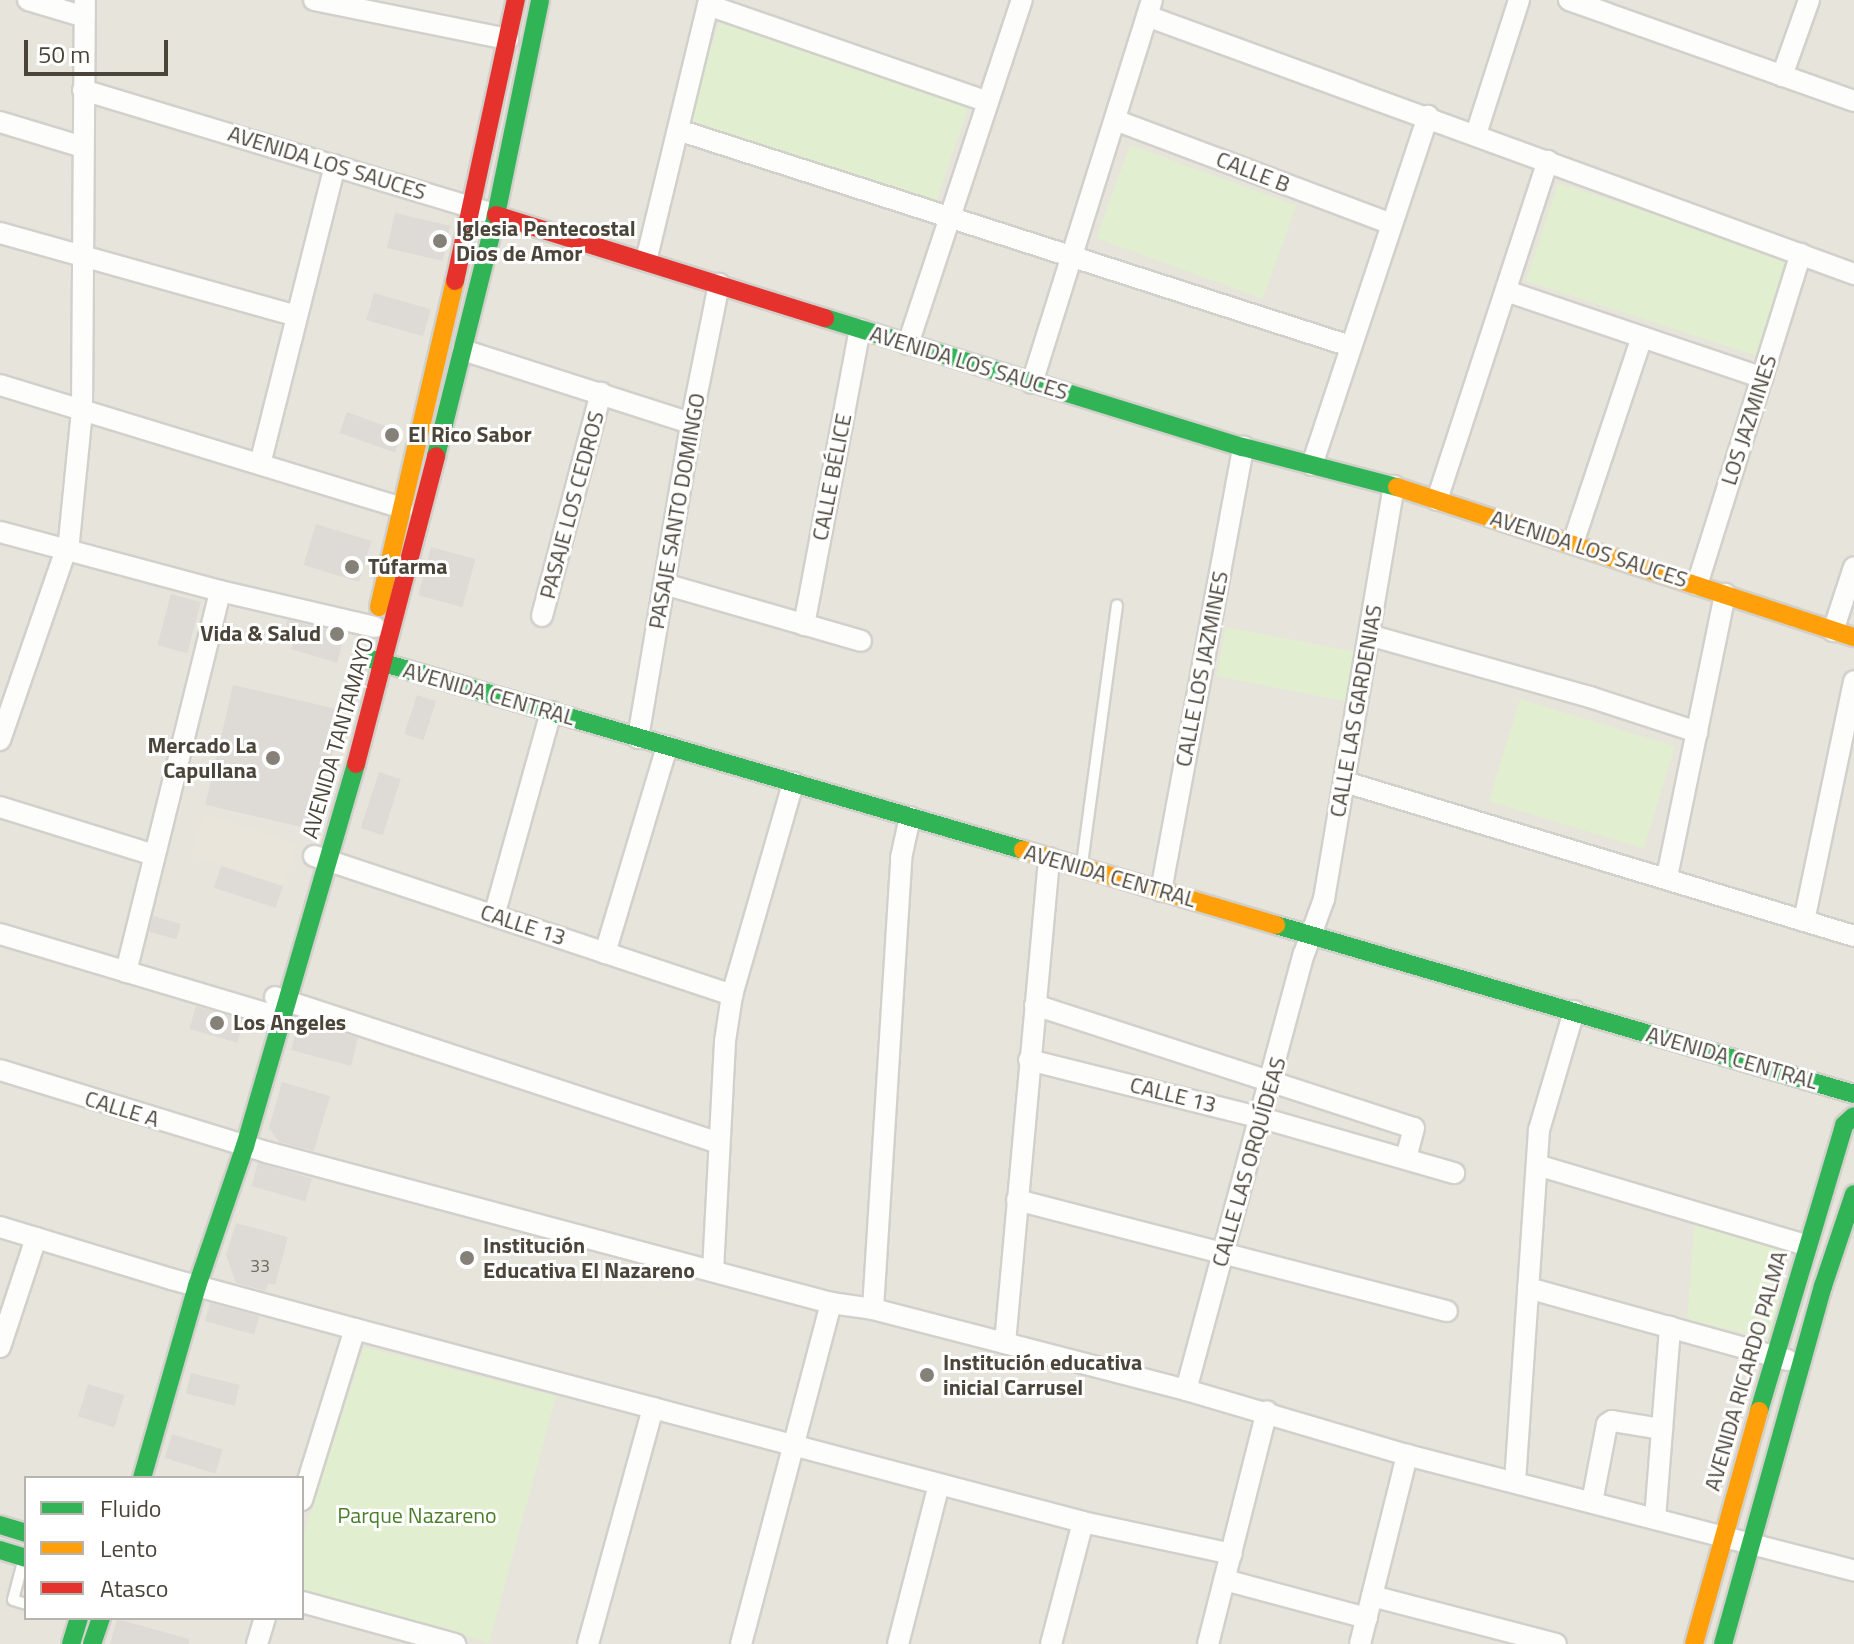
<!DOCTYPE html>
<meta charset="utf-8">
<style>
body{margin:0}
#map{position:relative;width:1854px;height:1644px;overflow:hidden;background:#f4f2ee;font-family:"Titillium Web",sans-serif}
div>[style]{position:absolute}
.residential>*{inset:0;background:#e7e4dc}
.education>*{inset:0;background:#eae5da;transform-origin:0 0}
.green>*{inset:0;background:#e1eecf;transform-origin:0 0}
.building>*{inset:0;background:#dedbd6;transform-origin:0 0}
.roads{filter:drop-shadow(2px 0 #d2d0cb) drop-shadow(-2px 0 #d2d0cb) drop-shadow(0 2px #d2d0cb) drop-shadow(0 -2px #d2d0cb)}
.lane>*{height:10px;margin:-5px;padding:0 5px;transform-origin:5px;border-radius:5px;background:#fdfdfc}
.street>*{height:20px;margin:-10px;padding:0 10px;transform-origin:10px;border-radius:10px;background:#fdfdfc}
.fast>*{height:18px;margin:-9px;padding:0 9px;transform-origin:9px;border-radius:9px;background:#30b455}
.slow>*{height:18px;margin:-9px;padding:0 9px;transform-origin:9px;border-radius:9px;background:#ff9f0a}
.jam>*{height:18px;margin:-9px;padding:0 9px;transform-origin:9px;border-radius:9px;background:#e5322d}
.dots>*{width:22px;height:22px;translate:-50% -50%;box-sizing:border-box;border:4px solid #fff;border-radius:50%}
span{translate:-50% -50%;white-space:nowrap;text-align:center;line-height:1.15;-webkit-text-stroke:6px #fff;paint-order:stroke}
.number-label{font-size:18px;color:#706a61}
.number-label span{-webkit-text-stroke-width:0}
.street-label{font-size:22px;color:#4b4439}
.poi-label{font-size:22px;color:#4b4439;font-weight:700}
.left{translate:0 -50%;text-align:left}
.right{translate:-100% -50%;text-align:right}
.park-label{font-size:22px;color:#4a7f2a}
.legend{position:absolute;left:24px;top:1476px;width:280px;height:144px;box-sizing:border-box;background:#fff;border:2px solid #b7b4b0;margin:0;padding:10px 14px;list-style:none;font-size:24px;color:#4b4439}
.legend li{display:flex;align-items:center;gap:16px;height:40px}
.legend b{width:40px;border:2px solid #b7b4b0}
.scale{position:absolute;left:24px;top:40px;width:144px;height:36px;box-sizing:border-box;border:4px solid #4b4439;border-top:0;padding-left:10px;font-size:24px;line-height:28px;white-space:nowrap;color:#4b4439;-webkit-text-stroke:6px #fff;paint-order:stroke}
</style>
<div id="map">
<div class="residential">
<div style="clip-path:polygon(evenodd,0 0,1854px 0,1854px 1644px,0 1644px,0 0,26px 1478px,302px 1478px,302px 1618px,26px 1618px,26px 1478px)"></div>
</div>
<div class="education">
<div style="left:205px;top:815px;width:96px;height:43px;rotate:18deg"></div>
</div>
<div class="green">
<div style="left:720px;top:21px;width:263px;height:104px;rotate:19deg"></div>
<div style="left:1130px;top:145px;width:177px;height:99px;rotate:20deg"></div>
<div style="left:1558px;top:183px;width:242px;height:103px;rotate:18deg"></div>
<div style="left:1226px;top:627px;width:134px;height:50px;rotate:11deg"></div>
<div style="left:1520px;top:699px;width:162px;height:107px;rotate:17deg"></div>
<div style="clip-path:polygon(1695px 1218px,1788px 1247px,1772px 1339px,1687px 1320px)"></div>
<div style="clip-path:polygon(364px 1347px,556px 1396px,489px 1643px,302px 1591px,302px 1540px)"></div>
</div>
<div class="building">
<div style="left:395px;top:213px;width:57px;height:36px;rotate:13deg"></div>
<div style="left:374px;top:293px;width:59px;height:28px;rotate:16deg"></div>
<div style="left:347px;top:412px;width:59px;height:22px;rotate:20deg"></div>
<div style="left:316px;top:524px;width:58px;height:43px;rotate:17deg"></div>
<div style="left:431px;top:547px;width:46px;height:50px;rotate:15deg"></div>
<div style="left:171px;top:594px;width:31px;height:53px;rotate:15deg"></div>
<div style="clip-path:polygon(287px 620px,345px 633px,337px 663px,291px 649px,297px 629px,286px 626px)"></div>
<div style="left:233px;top:685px;width:112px;height:123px;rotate:13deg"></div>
<div style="left:417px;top:695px;width:20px;height:41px;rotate:18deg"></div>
<div style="left:379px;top:772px;width:23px;height:59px;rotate:18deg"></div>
<div style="left:221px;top:866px;width:65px;height:23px;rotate:18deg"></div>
<div style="left:153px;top:916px;width:29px;height:16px;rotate:16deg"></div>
<div style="left:196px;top:1006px;width:50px;height:24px;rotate:16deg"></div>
<div style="clip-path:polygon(315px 1025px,358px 1038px,351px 1066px,291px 1050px,297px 1028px)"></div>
<div style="clip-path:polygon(282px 1082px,330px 1096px,314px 1151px,279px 1142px,269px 1128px)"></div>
<div style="left:258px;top:1163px;width:56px;height:24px;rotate:16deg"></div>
<div style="clip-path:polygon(236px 1223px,288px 1237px,275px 1285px,268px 1283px,266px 1291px,236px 1283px,226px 1255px)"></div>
<div style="left:210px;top:1303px;width:51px;height:19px;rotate:15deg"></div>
<div style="left:191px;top:1373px;width:50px;height:21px;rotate:14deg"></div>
<div style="left:88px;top:1384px;width:38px;height:34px;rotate:17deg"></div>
<div style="left:172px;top:1434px;width:53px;height:25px;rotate:17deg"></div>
<div style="clip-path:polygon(117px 1619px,189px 1639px,189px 1644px,110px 1644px)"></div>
</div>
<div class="roads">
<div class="lane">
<div style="left:1082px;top:864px;width:261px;rotate:-82.3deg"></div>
<div style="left:24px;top:1558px;width:43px;rotate:104.7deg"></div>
<div style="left:13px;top:1600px;width:14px;rotate:17deg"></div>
</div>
<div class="street">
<div style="left:28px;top:0;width:59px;rotate:16.6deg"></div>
<div style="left:314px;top:0;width:198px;rotate:11.4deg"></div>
<div style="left:1569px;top:0;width:302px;rotate:19.5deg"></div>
<div style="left:708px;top:5px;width:296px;rotate:19.1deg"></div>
<div style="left:1147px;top:16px;width:753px;rotate:20.05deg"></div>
<div style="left:1782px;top:76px;width:81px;rotate:-70.4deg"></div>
<div style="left:83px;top:90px;width:420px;rotate:16.8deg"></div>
<div style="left:1115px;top:120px;width:295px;rotate:20.6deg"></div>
<div style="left:0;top:122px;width:87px;rotate:16.8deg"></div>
<div style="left:678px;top:130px;width:706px;rotate:17.82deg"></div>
<div style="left:1476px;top:134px;width:141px;rotate:-72.2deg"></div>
<div style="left:0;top:233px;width:308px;rotate:15.6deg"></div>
<div style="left:646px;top:261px;width:268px;rotate:-76.4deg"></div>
<div style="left:1506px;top:291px;width:271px;rotate:18.7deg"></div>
<div style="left:908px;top:344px;width:362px;rotate:-71.7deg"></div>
<div style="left:463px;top:350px;width:239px;rotate:17.8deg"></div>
<div style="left:1032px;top:383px;width:401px;rotate:-72.6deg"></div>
<div style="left:0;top:385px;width:421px;rotate:17deg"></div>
<div style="left:260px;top:464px;width:308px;rotate:-75.9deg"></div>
<div style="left:1312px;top:465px;width:368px;rotate:-71.6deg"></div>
<div style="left:1437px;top:500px;width:357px;rotate:-71.9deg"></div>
<div style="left:0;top:532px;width:228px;rotate:15deg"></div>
<div style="left:220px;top:591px;width:159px;rotate:13.1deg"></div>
<div style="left:1573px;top:543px;width:217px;rotate:-71.5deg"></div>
<div style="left:664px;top:584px;width:205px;rotate:16.1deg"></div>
<div style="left:1697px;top:585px;width:347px;rotate:-72.6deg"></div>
<div style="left:542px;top:616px;width:231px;rotate:-75.2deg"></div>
<div style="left:804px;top:625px;width:301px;rotate:-79.3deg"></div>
<div style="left:1833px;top:631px;width:67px;rotate:-71.8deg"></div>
<div style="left:1369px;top:635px;width:230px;rotate:15.7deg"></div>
<div style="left:1590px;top:697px;width:113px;rotate:18.1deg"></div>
<div style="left:638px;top:738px;width:319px;rotate:-80.4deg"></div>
<div style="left:691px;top:423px;width:142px;rotate:-78.6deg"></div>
<div style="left:0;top:740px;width:211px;rotate:-70.9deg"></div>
<div style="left:69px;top:541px;width:132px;rotate:-84.3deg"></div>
<div style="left:82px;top:410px;width:410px;rotate:-89.6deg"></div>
<div style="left:1345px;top:782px;width:532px;rotate:16.83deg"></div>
<div style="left:0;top:807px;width:161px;rotate:17.3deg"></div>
<div style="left:314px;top:856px;width:441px;rotate:18.4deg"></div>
<div style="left:1667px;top:877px;width:289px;rotate:-78.4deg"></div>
<div style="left:1161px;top:891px;width:452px;rotate:-79.5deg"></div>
<div style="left:494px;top:916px;width:212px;rotate:-74.4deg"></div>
<div style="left:1804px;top:921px;width:245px;rotate:-78.2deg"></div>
<div style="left:0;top:934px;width:294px;rotate:16.6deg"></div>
<div style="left:605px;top:953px;width:216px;rotate:-73.3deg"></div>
<div style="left:126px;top:972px;width:392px;rotate:-76.1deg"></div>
<div style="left:275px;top:997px;width:467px;rotate:18.2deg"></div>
<div style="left:1035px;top:1005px;width:398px;rotate:18deg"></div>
<div style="left:1414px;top:1128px;width:31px;rotate:105deg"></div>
<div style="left:1029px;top:1060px;width:240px;rotate:14deg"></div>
<div style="left:1262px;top:1118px;width:200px;rotate:16deg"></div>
<div style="left:0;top:1070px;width:278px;rotate:17.1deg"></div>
<div style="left:266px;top:1152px;width:585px;rotate:14.96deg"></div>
<div style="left:831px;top:1303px;width:42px;rotate:8.1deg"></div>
<div style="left:873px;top:1309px;width:323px;rotate:14.5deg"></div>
<div style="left:1186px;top:1390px;width:230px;rotate:16.4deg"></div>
<div style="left:1407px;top:1455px;width:462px;rotate:14.5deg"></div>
<div style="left:1537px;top:1165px;width:281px;rotate:16.6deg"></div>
<div style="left:1017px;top:1200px;width:444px;rotate:14.5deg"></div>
<div style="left:0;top:1227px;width:179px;rotate:16.9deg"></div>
<div style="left:171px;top:1279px;width:191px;rotate:15.2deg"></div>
<div style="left:355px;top:1329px;width:753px;rotate:14.85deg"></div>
<div style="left:1083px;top:1522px;width:152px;rotate:12.1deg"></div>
<div style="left:713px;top:1271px;width:230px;rotate:-87deg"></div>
<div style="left:725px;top:1041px;width:47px;rotate:-81.3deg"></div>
<div style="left:732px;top:995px;width:221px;rotate:-73.9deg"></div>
<div style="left:1528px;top:1288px;width:269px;rotate:15.5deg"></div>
<div style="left:873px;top:1309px;width:452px;rotate:-86.4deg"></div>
<div style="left:901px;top:858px;width:42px;rotate:-77.6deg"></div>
<div style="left:1005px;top:1343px;width:487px;rotate:-84.8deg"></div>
<div style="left:0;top:1347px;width:115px;rotate:-71.7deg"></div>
<div style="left:1186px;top:1390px;width:452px;rotate:-74.9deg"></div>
<div style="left:1304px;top:954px;width:59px;rotate:-70deg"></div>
<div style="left:1324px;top:899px;width:419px;rotate:-80.4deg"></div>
<div style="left:1515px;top:1482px;width:353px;rotate:-86.1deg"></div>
<div style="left:1539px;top:1130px;width:124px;rotate:-73.6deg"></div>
<div style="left:302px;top:1500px;width:179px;rotate:-72.8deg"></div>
<div style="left:1592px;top:1502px;width:79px;rotate:-79.1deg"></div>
<div style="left:1607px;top:1424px;width:6px;rotate:-31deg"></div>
<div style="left:1612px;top:1421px;width:51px;rotate:9.1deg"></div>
<div style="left:1655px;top:1519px;width:193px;rotate:-85.5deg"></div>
<div style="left:1225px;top:1580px;width:147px;rotate:15deg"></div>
<div style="left:1372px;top:1596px;width:190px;rotate:14.6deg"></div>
<div style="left:302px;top:1602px;width:159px;rotate:15.4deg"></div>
<div style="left:257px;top:1644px;width:27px;rotate:-73deg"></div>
<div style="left:588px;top:1644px;width:245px;rotate:-74.6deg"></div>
<div style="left:741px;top:1644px;width:353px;rotate:-75.2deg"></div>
<div style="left:898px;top:1644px;width:165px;rotate:-75.6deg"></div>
<div style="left:1051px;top:1644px;width:126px;rotate:-75.3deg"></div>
<div style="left:1208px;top:1644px;width:240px;rotate:-75.8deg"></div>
<div style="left:1360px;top:1644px;width:195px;rotate:-76deg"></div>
</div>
<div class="fast">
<div style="left:825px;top:318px;width:437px;rotate:17.2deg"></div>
<div style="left:1243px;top:447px;width:159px;rotate:14.6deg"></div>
<div style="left:436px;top:456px;width:248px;rotate:-76deg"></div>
<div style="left:496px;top:215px;width:219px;rotate:-78.4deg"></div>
<div style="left:367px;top:658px;width:684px;rotate:16.31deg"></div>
<div style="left:1276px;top:925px;width:602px;rotate:16.3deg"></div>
<div style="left:1759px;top:1411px;width:298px;rotate:-73.4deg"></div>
<div style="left:1844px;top:1125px;width:13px;rotate:-42deg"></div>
<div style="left:142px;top:1478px;width:200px;rotate:-74deg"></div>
<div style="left:197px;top:1286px;width:148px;rotate:-71.1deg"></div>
<div style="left:245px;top:1146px;width:398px;rotate:-73.8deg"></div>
<div style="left:0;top:1525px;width:27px;rotate:17deg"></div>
<div style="left:0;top:1550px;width:27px;rotate:17deg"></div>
<div style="left:71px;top:1644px;width:27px;rotate:-73deg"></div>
<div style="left:92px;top:1644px;width:28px;rotate:-71deg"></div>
<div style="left:1723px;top:1644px;width:372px;rotate:-74.4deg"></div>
<div style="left:1823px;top:1286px;width:97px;rotate:-71.4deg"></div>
</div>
<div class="slow">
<div style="left:1397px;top:487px;width:481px;rotate:18.2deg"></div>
<div style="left:379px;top:607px;width:335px;rotate:-76.9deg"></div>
<div style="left:1023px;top:850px;width:264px;rotate:16.5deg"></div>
<div style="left:1694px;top:1644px;width:242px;rotate:-74.4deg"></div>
</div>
<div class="jam">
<div style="left:496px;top:215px;width:345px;rotate:17.4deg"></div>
<div style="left:455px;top:281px;width:288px;rotate:-77.8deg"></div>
<div style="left:356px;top:764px;width:318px;rotate:-75.4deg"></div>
</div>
</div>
<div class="dots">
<div style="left:440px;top:241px;background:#868178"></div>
<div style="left:392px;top:435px;background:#868178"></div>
<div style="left:352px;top:567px;background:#868178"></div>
<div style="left:337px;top:634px;background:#868178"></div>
<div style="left:273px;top:758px;background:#868178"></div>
<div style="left:217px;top:1023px;background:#868178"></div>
<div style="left:467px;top:1258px;background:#868178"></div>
<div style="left:927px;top:1375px;background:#868178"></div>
</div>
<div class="number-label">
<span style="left:260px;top:1266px">33</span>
</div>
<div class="street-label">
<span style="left:327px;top:163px;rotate:17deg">AVENIDA LOS SAUCES</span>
<span style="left:1253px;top:172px;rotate:21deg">CALLE B</span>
<span style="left:969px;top:363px;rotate:17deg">AVENIDA LOS SAUCES</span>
<span style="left:1749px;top:420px;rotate:-72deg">LOS JAZMINES</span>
<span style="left:832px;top:477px;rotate:-79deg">CALLE BÉLICE</span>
<span style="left:572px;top:505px;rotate:-75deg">PASAJE LOS CEDROS</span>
<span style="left:677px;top:511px;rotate:-80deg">PASAJE SANTO DOMINGO</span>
<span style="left:1589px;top:549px;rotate:18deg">AVENIDA LOS SAUCES</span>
<span style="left:1202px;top:669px;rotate:-79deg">CALLE LOS JAZMINES</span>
<span style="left:489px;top:694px;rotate:16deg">AVENIDA CENTRAL</span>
<span style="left:1356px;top:711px;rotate:-80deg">CALLE LAS GARDENIAS</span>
<span style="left:338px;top:738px;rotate:-74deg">AVENIDA TANTAMAYO</span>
<span style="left:1110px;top:876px;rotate:16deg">AVENIDA CENTRAL</span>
<span style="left:523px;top:925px;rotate:18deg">CALLE 13</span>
<span style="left:1732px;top:1058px;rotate:16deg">AVENIDA CENTRAL</span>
<span style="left:1173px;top:1095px;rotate:14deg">CALLE 13</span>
<span style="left:122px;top:1109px;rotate:17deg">CALLE A</span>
<span style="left:1249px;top:1162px;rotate:-74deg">CALLE LAS ORQUÍDEAS</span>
<span style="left:1746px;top:1371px;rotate:-74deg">AVENIDA RICARDO PALMA</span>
</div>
<div class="poi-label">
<span class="left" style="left:456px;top:241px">Iglesia Pentecostal<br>Dios de Amor</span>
<span class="left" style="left:408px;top:435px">El Rico Sabor</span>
<span class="left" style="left:368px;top:567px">Túfarma</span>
<span class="right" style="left:321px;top:634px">Vida &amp; Salud</span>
<span class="right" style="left:257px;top:758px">Mercado La<br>Capullana</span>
<span class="left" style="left:233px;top:1023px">Los Angeles</span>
<span class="left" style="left:483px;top:1258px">Institución<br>Educativa El Nazareno</span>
<span class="left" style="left:943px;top:1375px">Institución educativa<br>inicial Carrusel</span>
</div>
<div class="park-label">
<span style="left:417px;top:1516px">Parque Nazareno</span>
</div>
<ul class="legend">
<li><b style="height:10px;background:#30b455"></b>Fluido</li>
<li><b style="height:10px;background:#ff9f0a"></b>Lento</li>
<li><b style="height:10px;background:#e5322d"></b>Atasco</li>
</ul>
<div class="scale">50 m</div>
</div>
